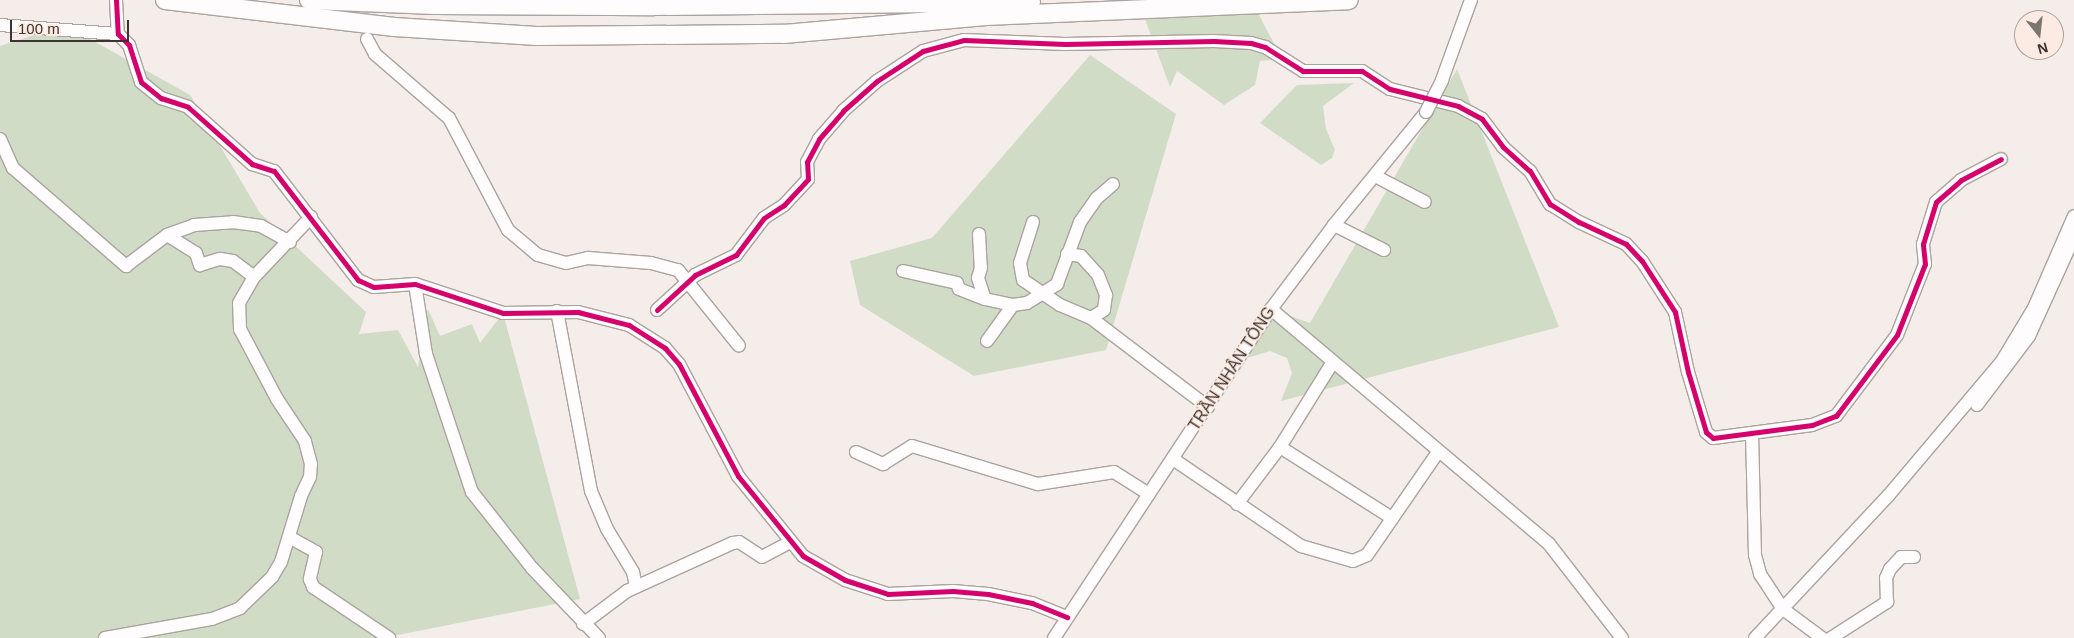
<!DOCTYPE html>
<meta charset="utf-8">
<style>
body{margin:0}
#map{position:relative;width:2074px;height:638px;overflow:hidden;background:#f5ede9;font-family:Arial,sans-serif}
div>[style]{position:absolute}
.green>*{inset:0;background:#d1dcc7}
.roads{filter:drop-shadow(1px 0 #aba39f) drop-shadow(-1px 0 #aba39f) drop-shadow(0 1px #aba39f) drop-shadow(0 -1px #aba39f)}
.minor>*{height:12px;margin:-6px;padding:0 6px;transform-origin:6px;border-radius:6px;background:#fefcfc}
.highway>*{height:18px;margin:-9px;padding:0 9px;transform-origin:9px;border-radius:9px;background:#fefcfc}
.bridges{filter:drop-shadow(1px 0 #aba39f) drop-shadow(-1px 0 #aba39f) drop-shadow(0 1px #aba39f) drop-shadow(0 -1px #aba39f)}
.minor-bridge>*{height:12px;margin:-6px;padding:0 6px;transform-origin:6px;border-radius:6px;background:#fefcfc}
.cycleway>*{height:5px;margin:-2.5px;padding:0 2.5px;transform-origin:2.5px;border-radius:2.5px;background:#d6006c}
span{translate:-50% -50%;white-space:nowrap;text-align:center;line-height:1.15;-webkit-text-stroke:4px #fbebe3;paint-order:stroke}
.street-label{font-size:16px;color:#3e332f}
.north{position:absolute;left:2014px;top:10px;width:50px;height:50px;box-sizing:border-box;background:#fbebe3;border:1px solid #afa19b;border-radius:50%;rotate:164deg;font-size:14px;font-weight:700;line-height:20px;text-align:center;color:#3e332f}
.north::after{content:'';display:block;margin:auto;width:18px;height:22px;background:#7e7470;clip-path:polygon(50% 0,100% 100%,50% 72%,0 100%)}
.scale{position:absolute;left:10px;top:20px;width:119px;height:22px;box-sizing:border-box;border:2px solid #3e332f;border-top:0;padding-left:6px;font-size:15px;line-height:18px;white-space:nowrap;color:#3e332f;-webkit-text-stroke:4px #fbebe3;paint-order:stroke}
</style>
<div id="map">
<div class="green">
<div style="clip-path:polygon(1257px 11px,1282px 59px,1260px 61px,1255px 85px,1224px 105px,1177px 71px,1170px 87px,1145px 19px)"></div>
<div style="clip-path:polygon(65px 25px,190px 95px,260px 213px,366px 312px,359px 334px,398px 330px,418px 367px,428px 309px,440px 336px,472px 324px,480px 343px,503px 313px,580px 599px,383px 638px,0 638px,0 46px)"></div>
<div style="clip-path:polygon(1090px 55px,1176px 114px,1106px 350px,974px 376px,860px 305px,850px 261px,932px 238px)"></div>
<div style="clip-path:polygon(1457px 69px,1559px 327px,1281px 401px,1292px 373px,1287px 358px,1270px 351px,1244px 359px,1271px 309px,1310px 323px)"></div>
<div style="clip-path:polygon(1354px 83px,1323px 106px,1326px 129px,1335px 150px,1332px 158px,1321px 165px,1260px 123px,1297px 85px)"></div>
</div>
<div class="roads">
<div class="minor">
<div style="left:116px;top:0;width:34px;rotate:87deg"></div>
<div style="left:118px;top:34px;width:16px;rotate:45deg"></div>
<div style="left:129px;top:45px;width:39px;rotate:72deg"></div>
<div style="left:141px;top:82px;width:26px;rotate:39deg"></div>
<div style="left:161px;top:98px;width:28px;rotate:18deg"></div>
<div style="left:188px;top:107px;width:86px;rotate:41.7deg"></div>
<div style="left:252px;top:164px;width:23px;rotate:18deg"></div>
<div style="left:274px;top:171px;width:138px;rotate:52.4deg"></div>
<div style="left:358px;top:280px;width:17px;rotate:24deg"></div>
<div style="left:374px;top:287px;width:41px;rotate:-4.2deg"></div>
<div style="left:415px;top:284px;width:93px;rotate:18.2deg"></div>
<div style="left:503px;top:313px;width:75px;rotate:-0.8deg"></div>
<div style="left:578px;top:312px;width:53px;rotate:14.3deg"></div>
<div style="left:629px;top:325px;width:43px;rotate:32.6deg"></div>
<div style="left:665px;top:348px;width:21px;rotate:49deg"></div>
<div style="left:679px;top:364px;width:127px;rotate:62.2deg"></div>
<div style="left:738px;top:476px;width:103px;rotate:50.9deg"></div>
<div style="left:803px;top:556px;width:48px;rotate:29.7deg"></div>
<div style="left:845px;top:580px;width:45px;rotate:18deg"></div>
<div style="left:888px;top:594px;width:65px;rotate:-2.6deg"></div>
<div style="left:953px;top:591px;width:35px;rotate:5deg"></div>
<div style="left:988px;top:594px;width:45px;rotate:11.6deg"></div>
<div style="left:1032px;top:603px;width:38px;rotate:22deg"></div>
<div style="left:0;top:25px;width:118px;rotate:4.4deg"></div>
<div style="left:367px;top:39px;width:17px;rotate:62deg"></div>
<div style="left:375px;top:54px;width:98px;rotate:40.9deg"></div>
<div style="left:449px;top:118px;width:127px;rotate:62.2deg"></div>
<div style="left:508px;top:230px;width:39px;rotate:40deg"></div>
<div style="left:538px;top:255px;width:29px;rotate:16deg"></div>
<div style="left:566px;top:263px;width:23px;rotate:-13deg"></div>
<div style="left:588px;top:258px;width:63px;rotate:4.5deg"></div>
<div style="left:651px;top:263px;width:28px;rotate:15deg"></div>
<div style="left:678px;top:270px;width:97px;rotate:51.2deg"></div>
<div style="left:0;top:139px;width:32px;rotate:66deg"></div>
<div style="left:13px;top:168px;width:150px;rotate:40.9deg"></div>
<div style="left:126px;top:266px;width:51px;rotate:-37.1deg"></div>
<div style="left:167px;top:235px;width:34px;rotate:32deg"></div>
<div style="left:196px;top:253px;width:13px;rotate:72deg"></div>
<div style="left:200px;top:265px;width:21px;rotate:-17deg"></div>
<div style="left:220px;top:259px;width:13px;rotate:9deg"></div>
<div style="left:233px;top:261px;width:26px;rotate:37deg"></div>
<div style="left:254px;top:277px;width:83px;rotate:-46.5deg"></div>
<div style="left:1375px;top:176px;width:56px;rotate:27.5deg"></div>
<div style="left:1033px;top:222px;width:43px;rotate:107.6deg"></div>
<div style="left:1020px;top:263px;width:17px;rotate:80deg"></div>
<div style="left:1023px;top:280px;width:45px;rotate:34deg"></div>
<div style="left:1060px;top:305px;width:34px;rotate:23deg"></div>
<div style="left:1091px;top:318px;width:147px;rotate:37.3deg"></div>
<div style="left:1334px;top:225px;width:56px;rotate:26.6deg"></div>
<div style="left:979px;top:234px;width:34px;rotate:87deg"></div>
<div style="left:981px;top:268px;width:10px;rotate:107deg"></div>
<div style="left:978px;top:278px;width:22px;rotate:72deg"></div>
<div style="left:985px;top:299px;width:29px;rotate:12deg"></div>
<div style="left:1013px;top:305px;width:14px;rotate:-8deg"></div>
<div style="left:1027px;top:303px;width:36px;rotate:-32deg"></div>
<div style="left:1057px;top:284px;width:66px;rotate:-69.6deg"></div>
<div style="left:1080px;top:222px;width:29px;rotate:-55deg"></div>
<div style="left:1097px;top:198px;width:21px;rotate:-41deg"></div>
<div style="left:167px;top:235px;width:29px;rotate:-20deg"></div>
<div style="left:194px;top:225px;width:39px;rotate:-4deg"></div>
<div style="left:233px;top:222px;width:28px;rotate:8deg"></div>
<div style="left:261px;top:226px;width:33px;rotate:29deg"></div>
<div style="left:1067px;top:254px;width:14px;rotate:8deg"></div>
<div style="left:1081px;top:256px;width:25px;rotate:48deg"></div>
<div style="left:1098px;top:275px;width:22px;rotate:68deg"></div>
<div style="left:1106px;top:295px;width:15px;rotate:98deg"></div>
<div style="left:1104px;top:310px;width:15px;rotate:148deg"></div>
<div style="left:903px;top:271px;width:55px;rotate:12.5deg"></div>
<div style="left:957px;top:283px;width:6px;rotate:72deg"></div>
<div style="left:959px;top:289px;width:28px;rotate:21deg"></div>
<div style="left:415px;top:284px;width:71px;rotate:81.1deg"></div>
<div style="left:426px;top:354px;width:145px;rotate:71.6deg"></div>
<div style="left:472px;top:492px;width:97px;rotate:51.7deg"></div>
<div style="left:532px;top:568px;width:97px;rotate:46.3deg"></div>
<div style="left:1271px;top:309px;width:364px;rotate:40.2deg"></div>
<div style="left:1549px;top:544px;width:119px;rotate:52.2deg"></div>
<div style="left:657px;top:310px;width:52px;rotate:-42.6deg"></div>
<div style="left:695px;top:275px;width:46px;rotate:-26deg"></div>
<div style="left:736px;top:255px;width:46px;rotate:-52.9deg"></div>
<div style="left:764px;top:218px;width:24px;rotate:-33deg"></div>
<div style="left:784px;top:205px;width:35px;rotate:-47deg"></div>
<div style="left:808px;top:179px;width:17px;rotate:-93deg"></div>
<div style="left:807px;top:162px;width:26px;rotate:-62deg"></div>
<div style="left:819px;top:139px;width:37px;rotate:-49deg"></div>
<div style="left:843px;top:111px;width:45px;rotate:-41.4deg"></div>
<div style="left:877px;top:81px;width:55px;rotate:-33.1deg"></div>
<div style="left:923px;top:51px;width:42px;rotate:-15deg"></div>
<div style="left:964px;top:40px;width:101px;rotate:2.3deg"></div>
<div style="left:1065px;top:44px;width:149px;rotate:-1.2deg"></div>
<div style="left:1214px;top:41px;width:37px;rotate:3deg"></div>
<div style="left:1251px;top:43px;width:15px;rotate:16deg"></div>
<div style="left:1265px;top:47px;width:45px;rotate:32.3deg"></div>
<div style="left:1303px;top:71px;width:59px"></div>
<div style="left:1362px;top:71px;width:33px;rotate:33deg"></div>
<div style="left:1390px;top:89px;width:70px;rotate:14deg"></div>
<div style="left:1458px;top:106px;width:27px;rotate:28deg"></div>
<div style="left:1482px;top:119px;width:35px;rotate:53deg"></div>
<div style="left:1503px;top:147px;width:36px;rotate:42deg"></div>
<div style="left:1530px;top:171px;width:39px;rotate:59deg"></div>
<div style="left:1550px;top:204px;width:34px;rotate:32deg"></div>
<div style="left:1579px;top:222px;width:52px;rotate:25.1deg"></div>
<div style="left:1626px;top:244px;width:23px;rotate:47deg"></div>
<div style="left:1642px;top:261px;width:61px;rotate:57.1deg"></div>
<div style="left:1675px;top:312px;width:61px;rotate:77.8deg"></div>
<div style="left:1688px;top:372px;width:63px;rotate:73.3deg"></div>
<div style="left:1706px;top:432px;width:9px;rotate:41deg"></div>
<div style="left:1713px;top:438px;width:100px;rotate:-7.5deg"></div>
<div style="left:1812px;top:425px;width:26px;rotate:-21deg"></div>
<div style="left:1836px;top:416px;width:101px;rotate:-53deg"></div>
<div style="left:1897px;top:335px;width:76px;rotate:-68.5deg"></div>
<div style="left:1925px;top:264px;width:20px;rotate:-96deg"></div>
<div style="left:1923px;top:244px;width:44px;rotate:-72.8deg"></div>
<div style="left:1936px;top:202px;width:33px;rotate:-41deg"></div>
<div style="left:1961px;top:180px;width:45px;rotate:-27.7deg"></div>
<div style="left:557px;top:311px;width:183px;rotate:79.3deg"></div>
<div style="left:591px;top:491px;width:41px;rotate:67.2deg"></div>
<div style="left:607px;top:529px;width:50px;rotate:58.8deg"></div>
<div style="left:633px;top:572px;width:14px;rotate:78deg"></div>
<div style="left:987px;top:341px;width:44px;rotate:-54.2deg"></div>
<div style="left:1977px;top:405px;width:86px;rotate:-53deg"></div>
<div style="left:2029px;top:336px;width:109px;rotate:-65.6deg"></div>
<div style="left:1752px;top:433px;width:122px;rotate:88.6deg"></div>
<div style="left:1755px;top:555px;width:20px;rotate:75deg"></div>
<div style="left:1760px;top:574px;width:42px;rotate:56.7deg"></div>
<div style="left:1783px;top:609px;width:49px;rotate:36.6deg"></div>
<div style="left:1280px;top:447px;width:133px;rotate:32.4deg"></div>
<div style="left:856px;top:452px;width:30px;rotate:24deg"></div>
<div style="left:883px;top:464px;width:34px;rotate:-32deg"></div>
<div style="left:912px;top:446px;width:132px;rotate:16.8deg"></div>
<div style="left:1038px;top:484px;width:77px;rotate:-9deg"></div>
<div style="left:1114px;top:472px;width:41px;rotate:32.2deg"></div>
<div style="left:1173px;top:459px;width:155px;rotate:34.2deg"></div>
<div style="left:1301px;top:546px;width:54px;rotate:16.1deg"></div>
<div style="left:1353px;top:561px;width:15px;rotate:-23deg"></div>
<div style="left:1367px;top:555px;width:125px;rotate:-55.4deg"></div>
<div style="left:1237px;top:504px;width:71px;rotate:-53deg"></div>
<div style="left:1280px;top:447px;width:100px;rotate:-58.1deg"></div>
<div style="left:289px;top:537px;width:31px;rotate:29deg"></div>
<div style="left:316px;top:552px;width:28px;rotate:103deg"></div>
<div style="left:310px;top:579px;width:9px;rotate:69deg"></div>
<div style="left:313px;top:587px;width:92px;rotate:33.9deg"></div>
<div style="left:583px;top:624px;width:55px;rotate:-36.9deg"></div>
<div style="left:627px;top:591px;width:116px;rotate:-24.4deg"></div>
<div style="left:733px;top:543px;width:6px;rotate:-9deg"></div>
<div style="left:739px;top:542px;width:27px;rotate:33deg"></div>
<div style="left:762px;top:557px;width:32px;rotate:-28deg"></div>
<div style="left:105px;top:638px;width:109px;rotate:-10.1deg"></div>
<div style="left:212px;top:619px;width:30px;rotate:-21deg"></div>
<div style="left:240px;top:608px;width:45px;rotate:-44.1deg"></div>
<div style="left:272px;top:577px;width:17px;rotate:-59deg"></div>
<div style="left:281px;top:562px;width:69px;rotate:-73.1deg"></div>
<div style="left:301px;top:496px;width:21px;rotate:-65deg"></div>
<div style="left:310px;top:477px;width:13px;rotate:-86deg"></div>
<div style="left:311px;top:464px;width:24px;rotate:-105deg"></div>
<div style="left:305px;top:441px;width:50px;rotate:-123.7deg"></div>
<div style="left:277px;top:399px;width:79px;rotate:-117.9deg"></div>
<div style="left:240px;top:329px;width:26px;rotate:-92deg"></div>
<div style="left:239px;top:303px;width:30px;rotate:-60deg"></div>
<div style="left:1054px;top:638px;width:394px;rotate:-56.6deg"></div>
<div style="left:1271px;top:309px;width:105px;rotate:-53.1deg"></div>
<div style="left:1334px;top:225px;width:146px;rotate:-50.8deg"></div>
<div style="left:1755px;top:638px;width:195px;rotate:-46.9deg"></div>
<div style="left:1888px;top:496px;width:177px;rotate:-49.8deg"></div>
<div style="left:2002px;top:361px;width:62px;rotate:-58.9deg"></div>
<div style="left:2034px;top:308px;width:100px;rotate:-66.5deg"></div>
<div style="left:1831px;top:638px;width:67px;rotate:-32.7deg"></div>
<div style="left:1887px;top:602px;width:24px;rotate:-92deg"></div>
<div style="left:1886px;top:578px;width:10px;rotate:-66deg"></div>
<div style="left:1890px;top:569px;width:16px;rotate:-47deg"></div>
<div style="left:1901px;top:557px;width:13px"></div>
</div>
<div class="highway">
<div style="left:165px;top:0;width:231px;rotate:6.7deg"></div>
<div style="left:394px;top:27px;width:143px;rotate:3.6deg"></div>
<div style="left:537px;top:36px;width:247px;rotate:-0.5deg"></div>
<div style="left:784px;top:34px;width:203px;rotate:-5.1deg"></div>
<div style="left:986px;top:16px;width:363px;rotate:-2.5deg"></div>
<div style="left:309px;top:0;width:126px;rotate:2.3deg"></div>
<div style="left:435px;top:5px;width:219px;rotate:0.3deg"></div>
<div style="left:654px;top:6px;width:377px;rotate:-0.6deg"></div>
</div>
</div>
<div class="bridges">
<div class="minor-bridge">
<div style="left:1426px;top:112px;width:36px;rotate:-63deg"></div>
<div style="left:1442px;top:80px;width:85px;rotate:-70.1deg"></div>
</div>
</div>
<div class="cycleway">
<div style="left:116px;top:0;width:34px;rotate:87deg"></div>
<div style="left:118px;top:34px;width:16px;rotate:45deg"></div>
<div style="left:129px;top:45px;width:39px;rotate:72deg"></div>
<div style="left:141px;top:82px;width:26px;rotate:39deg"></div>
<div style="left:161px;top:98px;width:28px;rotate:18deg"></div>
<div style="left:188px;top:107px;width:86px;rotate:41.7deg"></div>
<div style="left:252px;top:164px;width:23px;rotate:18deg"></div>
<div style="left:274px;top:171px;width:138px;rotate:52.4deg"></div>
<div style="left:358px;top:280px;width:17px;rotate:24deg"></div>
<div style="left:374px;top:287px;width:41px;rotate:-4.2deg"></div>
<div style="left:415px;top:284px;width:93px;rotate:18.2deg"></div>
<div style="left:503px;top:313px;width:75px;rotate:-0.8deg"></div>
<div style="left:578px;top:312px;width:53px;rotate:14.3deg"></div>
<div style="left:629px;top:325px;width:43px;rotate:32.6deg"></div>
<div style="left:665px;top:348px;width:21px;rotate:49deg"></div>
<div style="left:679px;top:364px;width:127px;rotate:62.2deg"></div>
<div style="left:738px;top:476px;width:103px;rotate:50.9deg"></div>
<div style="left:803px;top:556px;width:48px;rotate:29.7deg"></div>
<div style="left:845px;top:580px;width:45px;rotate:18deg"></div>
<div style="left:888px;top:594px;width:65px;rotate:-2.6deg"></div>
<div style="left:953px;top:591px;width:35px;rotate:5deg"></div>
<div style="left:988px;top:594px;width:45px;rotate:11.6deg"></div>
<div style="left:1032px;top:603px;width:38px;rotate:22deg"></div>
<div style="left:657px;top:310px;width:52px;rotate:-42.6deg"></div>
<div style="left:695px;top:275px;width:46px;rotate:-26deg"></div>
<div style="left:736px;top:255px;width:46px;rotate:-52.9deg"></div>
<div style="left:764px;top:218px;width:24px;rotate:-33deg"></div>
<div style="left:784px;top:205px;width:35px;rotate:-47deg"></div>
<div style="left:808px;top:179px;width:17px;rotate:-93deg"></div>
<div style="left:807px;top:162px;width:26px;rotate:-62deg"></div>
<div style="left:819px;top:139px;width:37px;rotate:-49deg"></div>
<div style="left:843px;top:111px;width:45px;rotate:-41.4deg"></div>
<div style="left:877px;top:81px;width:55px;rotate:-33.1deg"></div>
<div style="left:923px;top:51px;width:42px;rotate:-15deg"></div>
<div style="left:964px;top:40px;width:101px;rotate:2.3deg"></div>
<div style="left:1065px;top:44px;width:149px;rotate:-1.2deg"></div>
<div style="left:1214px;top:41px;width:37px;rotate:3deg"></div>
<div style="left:1251px;top:43px;width:15px;rotate:16deg"></div>
<div style="left:1265px;top:47px;width:45px;rotate:32.3deg"></div>
<div style="left:1303px;top:71px;width:59px"></div>
<div style="left:1362px;top:71px;width:33px;rotate:33deg"></div>
<div style="left:1390px;top:89px;width:70px;rotate:14deg"></div>
<div style="left:1458px;top:106px;width:27px;rotate:28deg"></div>
<div style="left:1482px;top:119px;width:35px;rotate:53deg"></div>
<div style="left:1503px;top:147px;width:36px;rotate:42deg"></div>
<div style="left:1530px;top:171px;width:39px;rotate:59deg"></div>
<div style="left:1550px;top:204px;width:34px;rotate:32deg"></div>
<div style="left:1579px;top:222px;width:52px;rotate:25.1deg"></div>
<div style="left:1626px;top:244px;width:23px;rotate:47deg"></div>
<div style="left:1642px;top:261px;width:61px;rotate:57.1deg"></div>
<div style="left:1675px;top:312px;width:61px;rotate:77.8deg"></div>
<div style="left:1688px;top:372px;width:63px;rotate:73.3deg"></div>
<div style="left:1706px;top:432px;width:9px;rotate:41deg"></div>
<div style="left:1713px;top:438px;width:100px;rotate:-7.5deg"></div>
<div style="left:1812px;top:425px;width:26px;rotate:-21deg"></div>
<div style="left:1836px;top:416px;width:101px;rotate:-53deg"></div>
<div style="left:1897px;top:335px;width:76px;rotate:-68.5deg"></div>
<div style="left:1925px;top:264px;width:20px;rotate:-96deg"></div>
<div style="left:1923px;top:244px;width:44px;rotate:-72.8deg"></div>
<div style="left:1936px;top:202px;width:33px;rotate:-41deg"></div>
<div style="left:1961px;top:180px;width:45px;rotate:-27.7deg"></div>
</div>
<div class="street-label">
<span style="left:1232px;top:369px;rotate:-57deg">TRẦN NHÂN TÔNG</span>
</div>
<div class="north">N</div>
<div class="scale">100 m</div>
</div>
